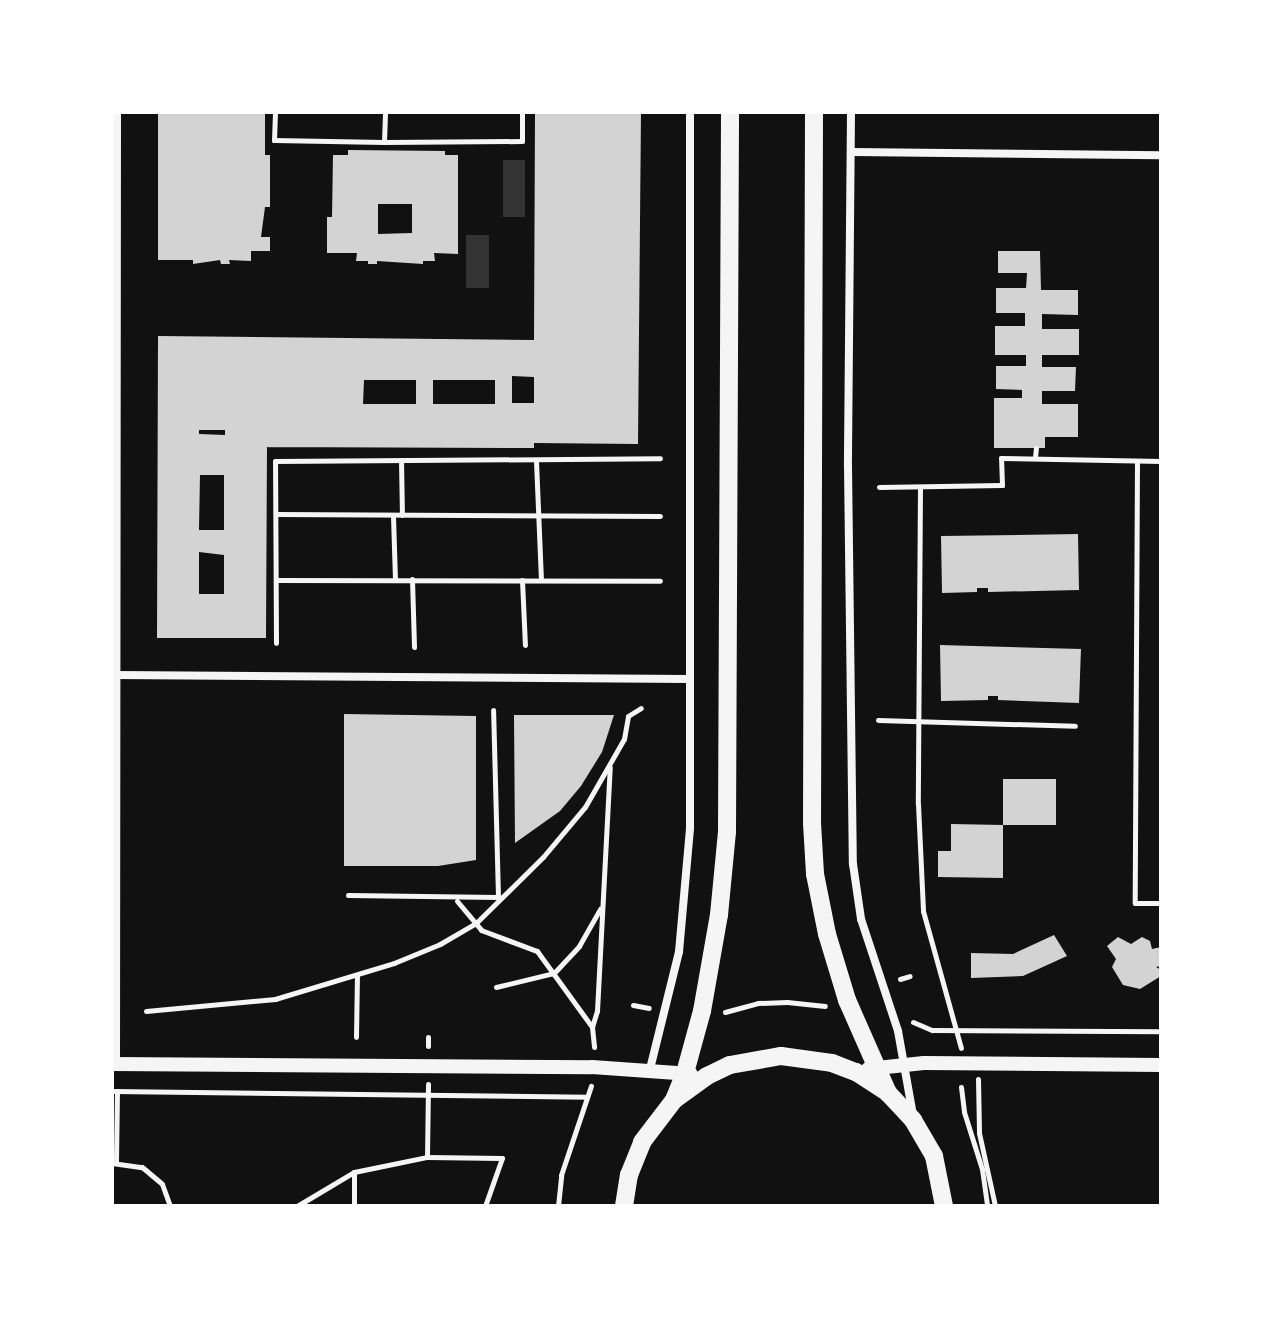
<!DOCTYPE html>
<style>
body{margin:0}
#map{position:relative;width:1273px;height:1318px;overflow:hidden;background:#111;font-family:"IBM Plex Serif",serif}
div>[style]{position:absolute}
.water>*{inset:0;background:#333;transform-origin:0 0}
.building>*{inset:0;background:#d3d3d3;transform-origin:0 0}
.path>*{height:5px;margin:-2.5px;padding:0 2.5px;transform-origin:2.5px;border-radius:2.5px;background:#f5f5f5}
.minor>*{height:8px;margin:-4px;padding:0 4px;transform-origin:4px;border-radius:4px;background:#f5f5f5}
.tertiary>*{height:14px;margin:-7px;padding:0 7px;transform-origin:7px;border-radius:7px;background:#f5f5f5}
.primary>*{height:18px;margin:-9px;padding:0 9px;transform-origin:9px;border-radius:9px;background:#f5f5f5}
span{translate:-50% -50%;white-space:nowrap;text-align:center;line-height:1.15;-webkit-text-stroke:6px #fff;paint-order:stroke}
.frame{position:absolute;inset:0;border:114px solid #fff;pointer-events:none}
</style>
<div id="map">
<div class="water">
<div style="left:503px;top:160px;width:22px;height:57px"></div>
<div style="left:466px;top:235px;width:23px;height:53px"></div>
</div>
<div class="building">
<div style="clip-path:polygon(158px 112px,265px 112px,265px 155px,270px 155px,270px 207px,265px 207px,261px 237px,270px 237px,270px 251px,251px 251px,251px 261px,229px 260px,230px 264px,221px 264px,220px 260px,193px 264px,193px 260px,158px 260px)"></div>
<div style="clip-path:polygon(evenodd,535px 112px,641px 112px,638px 444px,534px 443px,534px 448px,267px 447px,266px 638px,157px 638px,158px 336px,534px 340px,535px 112px,512px 376px,534px 377px,534px 403px,512px 403px,512px 376px,535px 112px,364px 380px,416px 380px,416px 404px,363px 404px,364px 380px,535px 112px,433px 380px,495px 380px,495px 404px,433px 404px,433px 380px,535px 112px,199px 430px,225px 430px,225px 435px,199px 434px,199px 430px,535px 112px,200px 475px,224px 475px,224px 530px,199px 530px,200px 475px,535px 112px,199px 552px,224px 555px,224px 594px,199px 594px,199px 552px)"></div>
<div style="clip-path:polygon(evenodd,348px 150px,445px 151px,445px 155px,458px 155px,458px 254px,434px 253px,435px 261px,423px 261px,423px 264px,377px 261px,377px 264px,368px 264px,368px 261px,356px 261px,357px 253px,327px 253px,327px 217px,332px 217px,333px 155px,348px 155px,348px 150px,378px 204px,412px 204px,412px 233px,378px 234px,378px 204px)"></div>
<div style="clip-path:polygon(998px 251px,1040px 251px,1041px 290px,1078px 290px,1078px 315px,1042px 314px,1042px 329px,1079px 329px,1079px 355px,1042px 355px,1042px 367px,1076px 367px,1075px 391px,1042px 391px,1042px 404px,1078px 404px,1078px 437px,1045px 437px,1045px 448px,994px 448px,994px 398px,1022px 398px,1022px 390px,996px 389px,996px 366px,1026px 366px,1026px 355px,995px 355px,995px 326px,1025px 326px,1025px 313px,996px 313px,996px 288px,1026px 288px,1027px 273px,998px 273px)"></div>
<div style="clip-path:polygon(1078px 534px,1079px 590px,988px 592px,988px 588px,977px 588px,977px 592px,942px 593px,941px 536px)"></div>
<div style="clip-path:polygon(940px 645px,1081px 649px,1079px 703px,998px 700px,998px 696px,988px 696px,988px 700px,941px 701px)"></div>
<div style="clip-path:polygon(344px 714px,476px 716px,476px 860px,438px 866px,344px 866px)"></div>
<div style="clip-path:polygon(514px 715px,614px 715px,602px 752px,581px 786px,560px 811px,515px 843px)"></div>
<div style="left:1003px;top:779px;width:53px;height:46px"></div>
<div style="clip-path:polygon(951px 824px,1003px 825px,1003px 878px,938px 877px,938px 851px,951px 851px)"></div>
<div style="clip-path:polygon(1054px 935px,1067px 956px,1023px 976px,971px 978px,971px 953px,1013px 954px)"></div>
<div style="clip-path:polygon(1118px 937px,1131px 944px,1142px 937px,1150px 941px,1152px 949px,1161px 947px,1161px 966px,1156px 967px,1161px 970px,1161px 976px,1140px 989px,1123px 985px,1112px 967px,1116px 959px,1107px 946px)"></div>
</div>
<div class="path">
<div style="left:275px;top:112px;width:28px;rotate:92deg"></div>
<div style="left:274px;top:140px;width:110px;rotate:1deg"></div>
<div style="left:384px;top:142px;width:138px;rotate:-0.4deg"></div>
<div style="left:522px;top:141px;width:29px;rotate:-90deg"></div>
<div style="left:384px;top:142px;width:30px;rotate:-88deg"></div>
<div style="left:1035px;top:457px;width:9px;rotate:-84deg"></div>
<div style="left:401px;top:460px;width:55px;rotate:89deg"></div>
<div style="left:536px;top:461px;width:119px;rotate:87.6deg"></div>
<div style="left:1137px;top:461px;width:442px;rotate:90.3deg"></div>
<div style="left:1135px;top:903px;width:26px"></div>
<div style="left:879px;top:487px;width:123px;rotate:-0.9deg"></div>
<div style="left:1002px;top:485px;width:27px;rotate:-92deg"></div>
<div style="left:1001px;top:458px;width:160px;rotate:1.1deg"></div>
<div style="left:920px;top:487px;width:317px;rotate:90.4deg"></div>
<div style="left:918px;top:804px;width:107px;rotate:87.3deg"></div>
<div style="left:923px;top:911px;width:142px;rotate:74.5deg"></div>
<div style="left:276px;top:514px;width:384px;rotate:0.3deg"></div>
<div style="left:393px;top:516px;width:63px;rotate:88.2deg"></div>
<div style="left:412px;top:579px;width:68px;rotate:88.3deg"></div>
<div style="left:277px;top:580px;width:383px;rotate:0.1deg"></div>
<div style="left:522px;top:580px;width:65px;rotate:87.4deg"></div>
<div style="left:276px;top:643px;width:182px;rotate:-90.3deg"></div>
<div style="left:275px;top:461px;width:385px;rotate:-0.4deg"></div>
<div style="left:878px;top:720px;width:197px;rotate:1.7deg"></div>
<div style="left:348px;top:895px;width:150px;rotate:0.8deg"></div>
<div style="left:498px;top:897px;width:187px;rotate:-91.5deg"></div>
<div style="left:457px;top:901px;width:38px;rotate:50deg"></div>
<div style="left:481px;top:930px;width:60px;rotate:20.6deg"></div>
<div style="left:537px;top:951px;width:94px;rotate:54.1deg"></div>
<div style="left:592px;top:1027px;width:20px;rotate:84deg"></div>
<div style="left:900px;top:979px;width:10px;rotate:-17deg"></div>
<div style="left:496px;top:987px;width:60px;rotate:-13.6deg"></div>
<div style="left:554px;top:973px;width:37px;rotate:-47deg"></div>
<div style="left:579px;top:946px;width:43px;rotate:-60.4deg"></div>
<div style="left:633px;top:1005px;width:16px;rotate:11deg"></div>
<div style="left:146px;top:1011px;width:130px;rotate:-5.3deg"></div>
<div style="left:275px;top:999px;width:124px;rotate:-16.8deg"></div>
<div style="left:394px;top:963px;width:50px;rotate:-22.4deg"></div>
<div style="left:440px;top:944px;width:42px;rotate:-30.3deg"></div>
<div style="left:476px;top:923px;width:94px;rotate:-44.6deg"></div>
<div style="left:543px;top:857px;width:65px;rotate:-50deg"></div>
<div style="left:585px;top:807px;width:78px;rotate:-60.2deg"></div>
<div style="left:624px;top:739px;width:23px;rotate:-80deg"></div>
<div style="left:628px;top:716px;width:15px;rotate:-32deg"></div>
<div style="left:725px;top:1012px;width:34px;rotate:-15deg"></div>
<div style="left:758px;top:1003px;width:29px;rotate:-2deg"></div>
<div style="left:787px;top:1002px;width:38px;rotate:6deg"></div>
<div style="left:913px;top:1022px;width:21px;rotate:23deg"></div>
<div style="left:932px;top:1030px;width:229px;rotate:0.3deg"></div>
<div style="left:592px;top:1027px;width:17px;rotate:-73deg"></div>
<div style="left:597px;top:1011px;width:244px;rotate:-87deg"></div>
<div style="left:356px;top:1037px;width:62px;rotate:-89.1deg"></div>
<div style="left:428px;top:1046px;width:9px;rotate:-90deg"></div>
<div style="left:978px;top:1079px;width:54px;rotate:88.9deg"></div>
<div style="left:979px;top:1133px;width:75px;rotate:77.6deg"></div>
<div style="left:961px;top:1087px;width:25px;rotate:83deg"></div>
<div style="left:964px;top:1112px;width:60px;rotate:72.5deg"></div>
<div style="left:982px;top:1169px;width:37px;rotate:82deg"></div>
<div style="left:112px;top:1091px;width:475px;rotate:0.7deg"></div>
<div style="left:427px;top:1157px;width:73px;rotate:-89.2deg"></div>
<div style="left:116px;top:1162px;width:71px;rotate:-89.2deg"></div>
<div style="left:112px;top:1163px;width:30px;rotate:8deg"></div>
<div style="left:142px;top:1167px;width:26px;rotate:40deg"></div>
<div style="left:162px;top:1184px;width:23px;rotate:70deg"></div>
<div style="left:297px;top:1206px;width:66px;rotate:-30.8deg"></div>
<div style="left:354px;top:1172px;width:75px;rotate:-11.6deg"></div>
<div style="left:427px;top:1157px;width:75px;rotate:0.8deg"></div>
<div style="left:502px;top:1158px;width:51px;rotate:109.5deg"></div>
<div style="left:354px;top:1206px;width:34px;rotate:-90deg"></div>
<div style="left:558px;top:1206px;width:31px;rotate:-84deg"></div>
<div style="left:561px;top:1175px;width:94px;rotate:-71.4deg"></div>
</div>
<div class="minor">
<div style="left:851px;top:112px;width:354px;rotate:90.5deg"></div>
<div style="left:848px;top:466px;width:398px;rotate:89.3deg"></div>
<div style="left:853px;top:864px;width:56px;rotate:81.7deg"></div>
<div style="left:861px;top:919px;width:118px;rotate:71.7deg"></div>
<div style="left:898px;top:1031px;width:85px;rotate:79.9deg"></div>
<div style="left:852px;top:152px;width:309px;rotate:0.6deg"></div>
<div style="left:114px;top:675px;width:575px;rotate:0.4deg"></div>
<div style="left:116px;top:1064px;width:952px;rotate:-89.94deg"></div>
<div style="left:650px;top:1069px;width:121px;rotate:-76.1deg"></div>
<div style="left:679px;top:952px;width:124px;rotate:-84.9deg"></div>
<div style="left:690px;top:828px;width:716px;rotate:-90deg"></div>
</div>
<div class="tertiary">
<div style="left:112px;top:1064px;width:480px;rotate:0.4deg"></div>
<div style="left:592px;top:1067px;width:99px;rotate:4deg"></div>
<div style="left:868px;top:1069px;width:56px;rotate:-6.1deg"></div>
<div style="left:924px;top:1063px;width:237px;rotate:0.5deg"></div>
</div>
<div class="primary">
<div style="left:814px;top:112px;width:711px;rotate:90.16deg"></div>
<div style="left:812px;top:823px;width:51px;rotate:86.6deg"></div>
<div style="left:815px;top:874px;width:61px;rotate:78.7deg"></div>
<div style="left:827px;top:934px;width:69px;rotate:73.1deg"></div>
<div style="left:847px;top:1000px;width:102px;rotate:66.2deg"></div>
<div style="left:674px;top:1100px;width:29px;rotate:-68deg"></div>
<div style="left:685px;top:1073px;width:64px;rotate:-74.7deg"></div>
<div style="left:702px;top:1011px;width:97px;rotate:-80deg"></div>
<div style="left:719px;top:915px;width:83px;rotate:-84.5deg"></div>
<div style="left:727px;top:832px;width:720px;rotate:-89.76deg"></div>
<div style="left:624px;top:1206px;width:31px;rotate:-81deg"></div>
<div style="left:629px;top:1175px;width:35px;rotate:-68deg"></div>
<div style="left:642px;top:1142px;width:53px;rotate:-52.7deg"></div>
<div style="left:674px;top:1100px;width:41px;rotate:-36deg"></div>
<div style="left:707px;top:1076px;width:25px;rotate:-26deg"></div>
<div style="left:730px;top:1065px;width:52px;rotate:-10deg"></div>
<div style="left:781px;top:1056px;width:51px;rotate:7.8deg"></div>
<div style="left:832px;top:1063px;width:26px;rotate:21deg"></div>
<div style="left:856px;top:1072px;width:38px;rotate:33deg"></div>
<div style="left:888px;top:1093px;width:37px;rotate:47deg"></div>
<div style="left:913px;top:1120px;width:42px;rotate:59.7deg"></div>
<div style="left:934px;top:1156px;width:51px;rotate:78.7deg"></div>
</div>
<div class="frame"></div>
</div>
